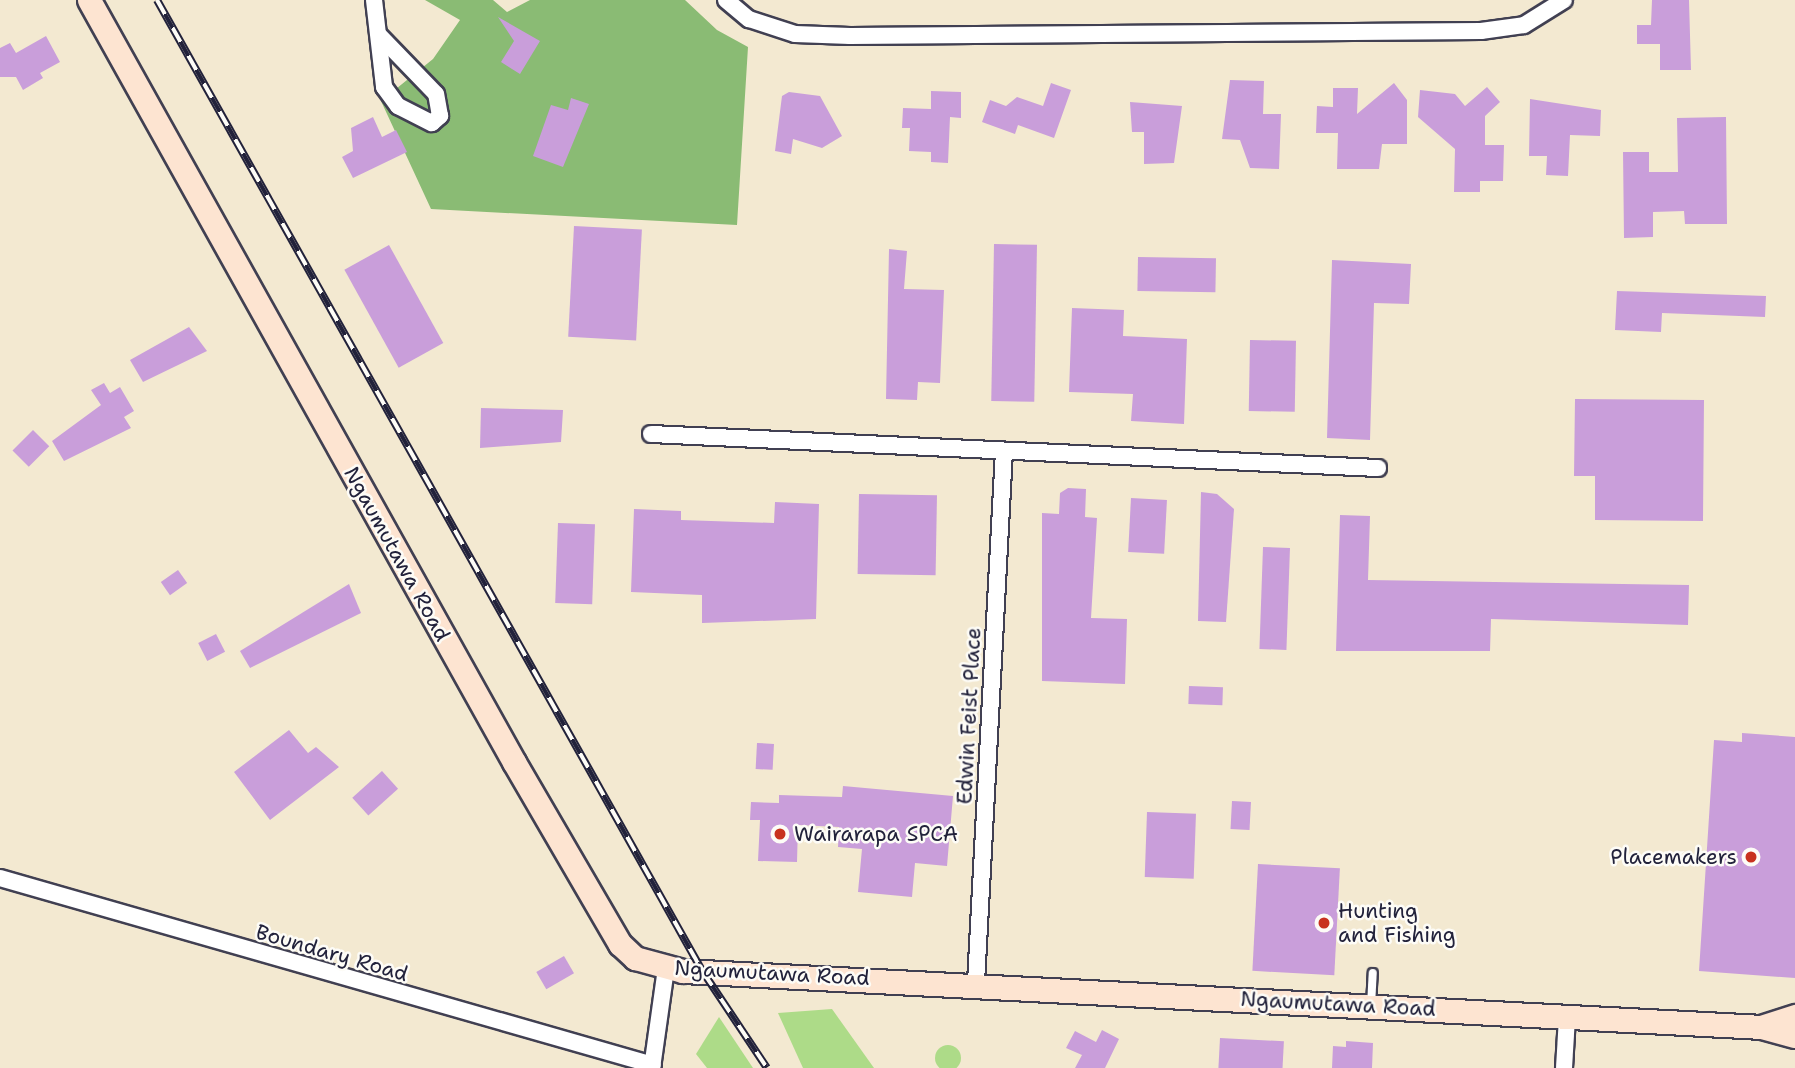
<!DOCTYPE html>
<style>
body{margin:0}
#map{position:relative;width:1795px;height:1068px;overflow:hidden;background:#f3e9d1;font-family:"Shantell Sans",sans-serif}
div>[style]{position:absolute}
.green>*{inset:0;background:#addb88}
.round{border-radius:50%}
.forest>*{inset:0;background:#8abb74}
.building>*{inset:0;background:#c99eda;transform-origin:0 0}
.roads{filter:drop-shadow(2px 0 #414052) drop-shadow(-2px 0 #414052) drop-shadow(0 2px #414052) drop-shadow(0 -2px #414052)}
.lane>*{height:8px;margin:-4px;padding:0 4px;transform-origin:4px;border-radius:4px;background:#fff}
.street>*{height:16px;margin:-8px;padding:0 8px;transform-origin:8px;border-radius:8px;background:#fff}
.secondary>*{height:23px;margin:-11.5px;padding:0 11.5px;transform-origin:11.5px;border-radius:11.5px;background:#fde4d1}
.rail>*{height:8px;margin-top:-4px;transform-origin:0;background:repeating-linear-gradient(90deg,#fdfcf7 0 16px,#22223b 0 32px);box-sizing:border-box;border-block:2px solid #22223b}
.dots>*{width:19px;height:19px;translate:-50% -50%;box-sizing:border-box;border:4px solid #fdfcf7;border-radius:50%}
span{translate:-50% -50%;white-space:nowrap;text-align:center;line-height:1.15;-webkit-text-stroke:5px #fdfcf7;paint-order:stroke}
.street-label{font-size:21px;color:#22223b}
.poi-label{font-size:21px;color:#22223b}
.left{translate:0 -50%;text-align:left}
.right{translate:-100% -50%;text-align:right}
</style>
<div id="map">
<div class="green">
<div style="clip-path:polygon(832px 1009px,874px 1068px,803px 1068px,778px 1013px)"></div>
<div style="clip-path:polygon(719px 1017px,753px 1068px,707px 1068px,696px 1054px)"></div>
<div class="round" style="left:935px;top:1045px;width:26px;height:26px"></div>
</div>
<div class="forest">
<div style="clip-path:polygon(425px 0,493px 0,507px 12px,530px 0,685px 0,717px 30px,748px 47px,737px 225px,431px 209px,381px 101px,433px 59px,460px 20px)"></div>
</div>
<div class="building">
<div style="clip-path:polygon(1652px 0,1689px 0,1691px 70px,1660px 70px,1660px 44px,1637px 44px,1637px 25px,1651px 25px)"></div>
<div style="clip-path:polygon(498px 17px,540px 41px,520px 74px,501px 62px,514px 41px)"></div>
<div style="clip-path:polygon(46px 36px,60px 62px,40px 73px,43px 78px,23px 90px,16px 77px,0 77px,0 48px,10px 43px,16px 53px)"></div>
<div style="clip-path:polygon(1230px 80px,1264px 81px,1263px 114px,1281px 114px,1279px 169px,1250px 168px,1240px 140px,1222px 139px)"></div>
<div style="clip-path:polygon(1051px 83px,1071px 90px,1054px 138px,1018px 125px,1015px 134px,982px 122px,990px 100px,1006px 106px,1017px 97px,1043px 106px)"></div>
<div style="clip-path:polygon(1394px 83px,1407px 100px,1407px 144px,1382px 144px,1379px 169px,1337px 169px,1338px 133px,1316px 133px,1317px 106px,1333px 107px,1333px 88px,1358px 88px,1357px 114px)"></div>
<div style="clip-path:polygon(1487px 87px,1500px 102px,1485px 116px,1485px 145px,1504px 145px,1503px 181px,1480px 181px,1480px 192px,1454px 192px,1455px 149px,1418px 117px,1420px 90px,1455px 94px,1465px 106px)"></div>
<div style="clip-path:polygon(931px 91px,961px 92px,961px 118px,950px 117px,948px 163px,931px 162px,931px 152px,909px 151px,910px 128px,902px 128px,903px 108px,931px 109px)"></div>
<div style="clip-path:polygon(789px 92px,820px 96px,842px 136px,822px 148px,793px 139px,791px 154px,775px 151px,782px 96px)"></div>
<div style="clip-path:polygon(571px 98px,589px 104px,563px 167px,533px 156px,551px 105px,568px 110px)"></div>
<div style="clip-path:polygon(1530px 99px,1601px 110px,1600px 136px,1570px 135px,1568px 176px,1546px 175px,1547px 156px,1529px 156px)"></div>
<div style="clip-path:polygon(1130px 102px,1182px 106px,1174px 163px,1144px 164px,1144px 132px,1132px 132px)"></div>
<div style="clip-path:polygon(373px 117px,382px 137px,396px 130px,407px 152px,353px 178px,342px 157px,353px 151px,351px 128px)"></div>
<div style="clip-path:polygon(1726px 117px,1727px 224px,1685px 224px,1684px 211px,1653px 212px,1653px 237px,1624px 238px,1623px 152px,1649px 152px,1649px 172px,1678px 172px,1677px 118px)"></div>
<div style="left:574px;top:226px;width:68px;height:111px;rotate:3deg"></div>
<div style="left:994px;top:244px;width:43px;height:157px;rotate:1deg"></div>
<div style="left:389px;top:245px;width:112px;height:51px;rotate:61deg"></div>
<div style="clip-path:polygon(889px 249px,907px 251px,904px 289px,944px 290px,940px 383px,918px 382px,917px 400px,886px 399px)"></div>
<div style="left:1138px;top:257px;width:78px;height:34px;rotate:1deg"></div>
<div style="clip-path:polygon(1332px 260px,1411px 264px,1409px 304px,1374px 303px,1370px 440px,1327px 438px)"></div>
<div style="clip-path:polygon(1617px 291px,1766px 296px,1765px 317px,1662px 313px,1661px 332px,1615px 330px)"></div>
<div style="clip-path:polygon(1072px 308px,1124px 310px,1123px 336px,1187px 339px,1184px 424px,1131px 421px,1133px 394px,1069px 392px)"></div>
<div style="clip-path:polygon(189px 327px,207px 351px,143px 382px,130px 360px)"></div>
<div style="left:1250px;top:340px;width:46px;height:71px;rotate:1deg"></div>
<div style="clip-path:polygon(104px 383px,110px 393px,120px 387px,134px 411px,124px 417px,131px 428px,64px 461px,52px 441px,101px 405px,91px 390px)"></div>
<div style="clip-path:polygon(1575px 399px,1704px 400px,1703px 521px,1595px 520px,1595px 476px,1574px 476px)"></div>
<div style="clip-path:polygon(481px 408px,563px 410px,561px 442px,480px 448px)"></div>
<div style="left:33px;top:430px;width:23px;height:29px;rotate:45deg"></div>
<div style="clip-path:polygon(1068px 488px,1086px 489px,1085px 517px,1097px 518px,1091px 618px,1127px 619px,1125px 684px,1042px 681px,1042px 513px,1059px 514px,1060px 493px)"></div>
<div style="clip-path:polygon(1201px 492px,1217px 494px,1234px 509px,1226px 622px,1198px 621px)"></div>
<div style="left:859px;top:494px;width:78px;height:80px;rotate:1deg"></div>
<div style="left:1131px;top:498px;width:36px;height:54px;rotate:3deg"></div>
<div style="clip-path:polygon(775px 502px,819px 504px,816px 619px,702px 623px,702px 595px,631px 592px,634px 509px,681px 511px,681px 520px,774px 523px)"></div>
<div style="clip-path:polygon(1340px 515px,1370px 516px,1368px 580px,1689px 585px,1688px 625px,1491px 619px,1490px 651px,1336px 651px)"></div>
<div style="left:558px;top:523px;width:37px;height:80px;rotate:2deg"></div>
<div style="left:1263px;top:547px;width:27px;height:102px;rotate:2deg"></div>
<div style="left:178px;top:570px;width:16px;height:21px;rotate:55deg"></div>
<div style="clip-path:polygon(349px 584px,361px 613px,250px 668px,240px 651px)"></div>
<div style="left:216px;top:634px;width:20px;height:20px;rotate:63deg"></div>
<div style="left:1189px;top:686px;width:34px;height:18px;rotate:2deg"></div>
<div style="clip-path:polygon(289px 730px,308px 753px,316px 747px,339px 767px,270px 820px,234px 772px)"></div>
<div style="clip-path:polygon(1742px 733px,1795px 737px,1795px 978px,1699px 971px,1714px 740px,1742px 742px)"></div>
<div style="left:757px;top:743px;width:17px;height:26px;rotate:3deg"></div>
<div style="left:382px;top:771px;width:24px;height:40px;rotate:48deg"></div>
<div style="clip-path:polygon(843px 786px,953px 796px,947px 866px,915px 863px,912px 897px,858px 892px,862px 849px,838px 847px,839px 827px,798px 825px,797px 862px,758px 861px,760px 820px,750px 820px,751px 802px,779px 803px,779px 795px,842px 797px)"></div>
<div style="left:1232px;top:801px;width:19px;height:28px;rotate:3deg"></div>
<div style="left:1147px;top:812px;width:49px;height:65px;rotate:2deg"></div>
<div style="left:1258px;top:864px;width:82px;height:107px;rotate:3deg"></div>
<div style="left:564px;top:956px;width:20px;height:32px;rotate:60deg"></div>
<div style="clip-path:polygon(1102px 1030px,1119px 1039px,1105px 1068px,1075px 1068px,1082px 1055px,1066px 1048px,1075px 1031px,1096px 1042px)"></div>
<div style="left:1220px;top:1038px;width:64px;height:30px;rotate:3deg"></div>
<div style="clip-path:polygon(1346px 1041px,1373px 1043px,1372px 1068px,1332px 1068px,1333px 1046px,1346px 1047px)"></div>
</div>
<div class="roads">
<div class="lane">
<div style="left:1371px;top:1006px;width:33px;rotate:-87deg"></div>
</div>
<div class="street">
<div style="left:374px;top:0;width:88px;rotate:83.4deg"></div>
<div style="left:384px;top:87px;width:24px;rotate:54deg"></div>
<div style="left:398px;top:106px;width:38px;rotate:27deg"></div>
<div style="left:432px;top:123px;width:11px;rotate:-41deg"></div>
<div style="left:440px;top:116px;width:22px;rotate:-100deg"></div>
<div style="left:436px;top:94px;width:81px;rotate:-134deg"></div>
<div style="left:726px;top:0;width:30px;rotate:40deg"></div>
<div style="left:749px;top:19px;width:48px;rotate:18.1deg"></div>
<div style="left:795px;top:34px;width:55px;rotate:2.1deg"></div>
<div style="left:850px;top:36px;width:631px;rotate:-0.45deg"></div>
<div style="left:1481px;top:31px;width:43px;rotate:-7.9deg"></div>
<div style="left:1524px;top:25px;width:47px;rotate:-32deg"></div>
<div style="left:651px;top:434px;width:728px;rotate:2.68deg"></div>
<div style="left:0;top:878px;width:679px;rotate:15.98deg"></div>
<div style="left:976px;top:983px;width:533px;rotate:-86.99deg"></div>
<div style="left:652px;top:1068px;width:100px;rotate:-82deg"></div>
<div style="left:1564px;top:1068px;width:51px;rotate:-86.6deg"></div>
</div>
<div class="secondary">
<div style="left:89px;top:0;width:873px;rotate:60.85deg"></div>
<div style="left:514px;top:762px;width:211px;rotate:59.8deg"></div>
<div style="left:620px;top:944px;width:21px;rotate:43deg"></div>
<div style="left:635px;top:958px;width:50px;rotate:15.2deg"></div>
<div style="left:683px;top:971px;width:1079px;rotate:2.97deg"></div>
<div style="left:1761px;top:1027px;width:35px;rotate:15deg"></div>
<div style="left:1761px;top:1027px;width:36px;rotate:-18deg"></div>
</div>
</div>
<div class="rail">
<div style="left:157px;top:0;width:1115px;rotate:60.68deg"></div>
<div style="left:703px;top:972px;width:115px;rotate:56.3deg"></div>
</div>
<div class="dots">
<div style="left:780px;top:834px;background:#c8321e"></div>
<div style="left:1751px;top:857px;background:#c8321e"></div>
<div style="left:1324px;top:923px;background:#c8321e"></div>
</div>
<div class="street-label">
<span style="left:397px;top:554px;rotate:61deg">Ngaumutawa Road</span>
<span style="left:969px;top:716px;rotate:-87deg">Edwin Feist Place</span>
<span style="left:332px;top:953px;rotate:16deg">Boundary Road</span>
<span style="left:772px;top:973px;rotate:3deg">Ngaumutawa Road</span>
<span style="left:1338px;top:1004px;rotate:3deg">Ngaumutawa Road</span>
</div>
<div class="poi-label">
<span class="left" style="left:794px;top:834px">Wairarapa SPCA</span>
<span class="right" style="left:1737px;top:857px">Placemakers</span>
<span class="left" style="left:1338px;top:923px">Hunting<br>and Fishing</span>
</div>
</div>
